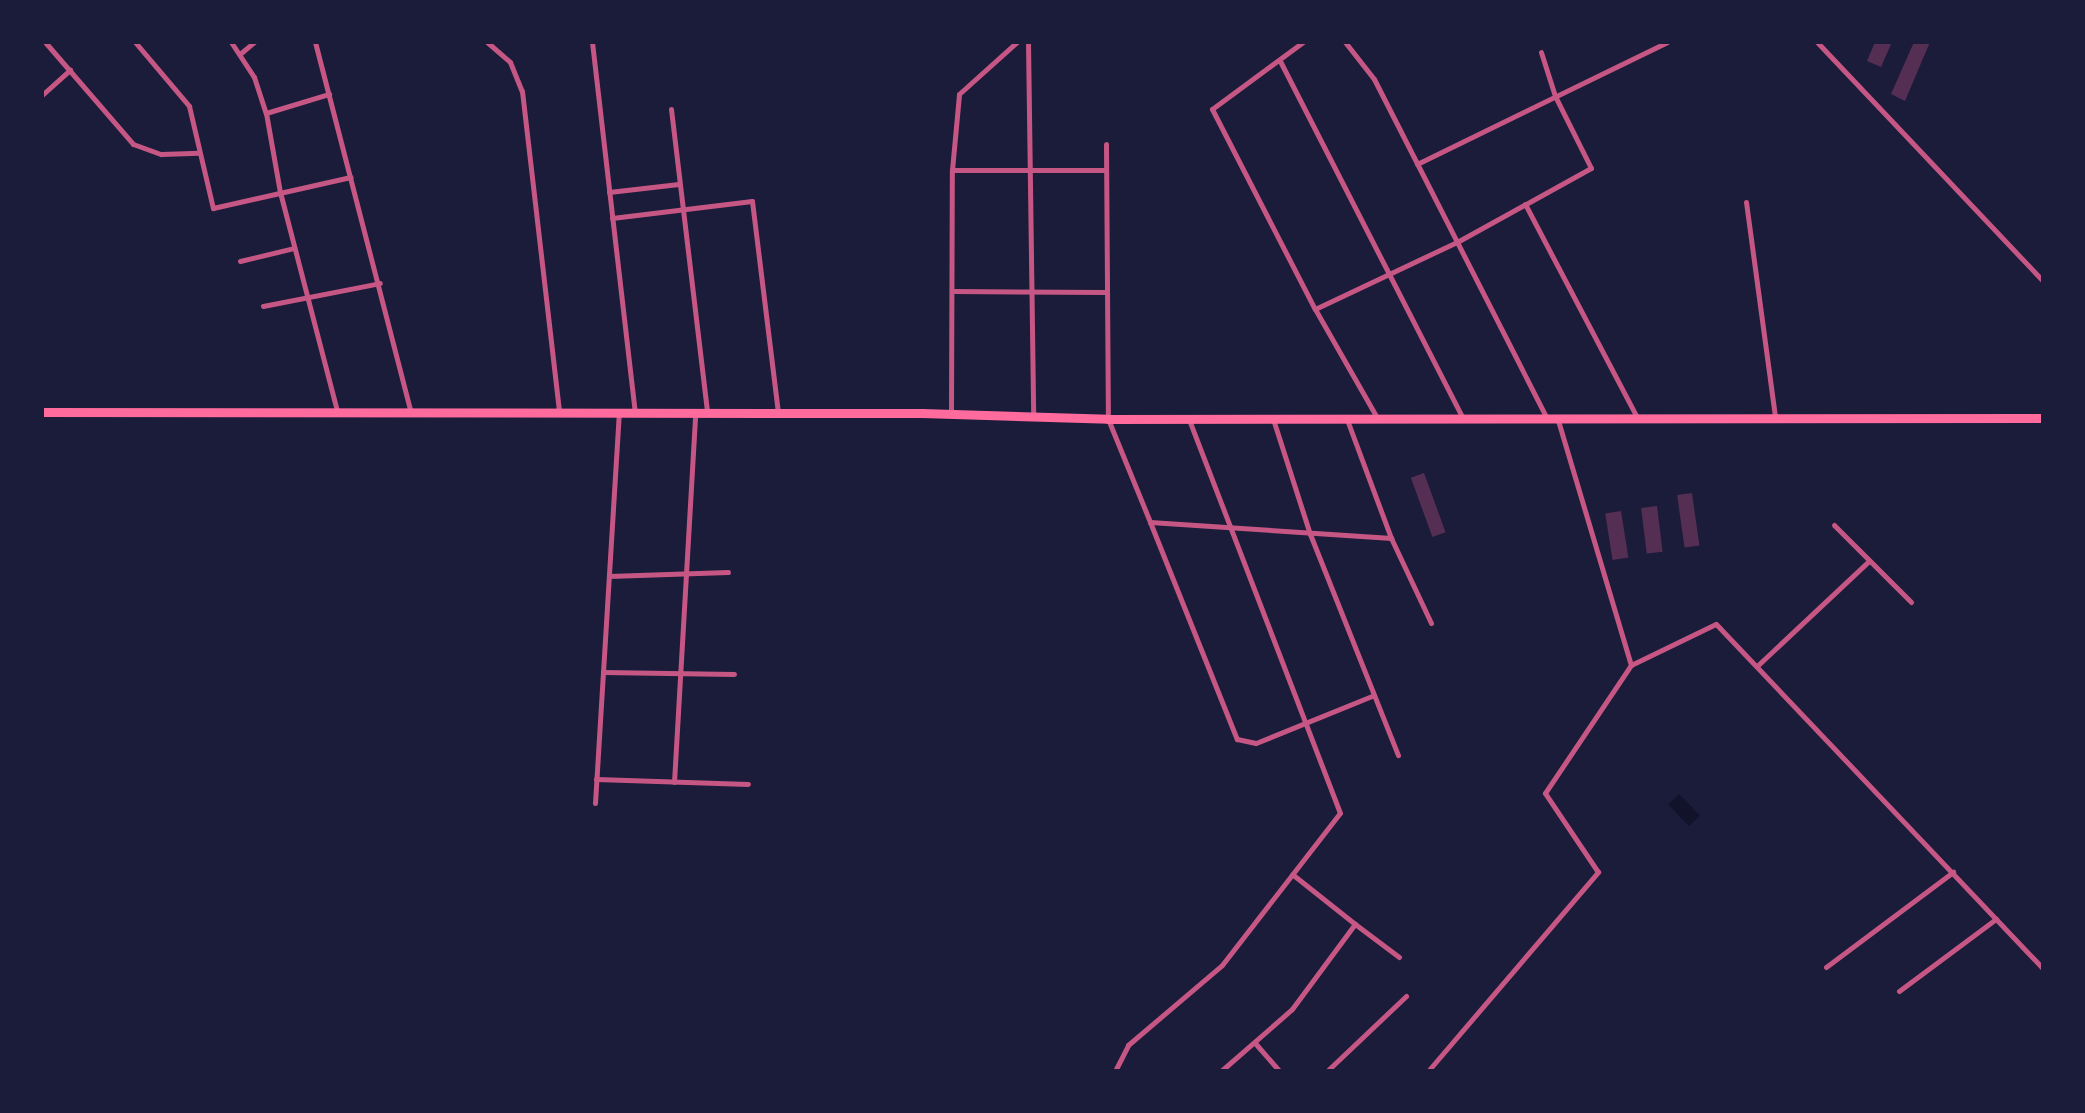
<!DOCTYPE html>
<style>
body{margin:0}
#map{position:relative;width:2085px;height:1113px;overflow:hidden;background:#1b1b3a;font-family:"PT Sans Narrow",sans-serif}
div>[style]{position:absolute}
.water>*{inset:0;background:#12122b;transform-origin:0 0}
.building>*{inset:0;background:#542f53;transform-origin:0 0}
.minor>*{height:5px;margin:-2.5px;padding:0 2.5px;transform-origin:2.5px;border-radius:2.5px;background:#c65784}
.primary>*{height:9px;margin:-4.5px;padding:0 4.5px;transform-origin:4.5px;border-radius:4.5px;background:#ff6b9d}
span{translate:-50% -50%;white-space:nowrap;text-align:center;line-height:1.15;-webkit-text-stroke:8px #1b1b3a;paint-order:stroke}
.frame{position:absolute;inset:0;border:44px solid #1b1b3a;pointer-events:none}
</style>
<div id="map">
<div class="water">
<div style="left:1679px;top:794px;width:30px;height:15px;rotate:46deg"></div>
</div>
<div class="building">
<div style="clip-path:polygon(1875px 42px,1892px 42px,1881px 67px,1867px 61px)"></div>
<div style="clip-path:polygon(1914px 42px,1930px 42px,1905px 101px,1891px 94px)"></div>
<div style="left:1424px;top:473px;width:63px;height:14px;rotate:70deg"></div>
<div style="left:1692px;top:493px;width:53px;height:15px;rotate:82deg"></div>
<div style="left:1657px;top:506px;width:46px;height:16px;rotate:83deg"></div>
<div style="left:1621px;top:511px;width:47px;height:16px;rotate:81deg"></div>
</div>
<div class="minor">
<div style="left:45px;top:42px;width:135px;rotate:49.2deg"></div>
<div style="left:133px;top:144px;width:30px;rotate:20deg"></div>
<div style="left:161px;top:154px;width:38px;rotate:-2deg"></div>
<div style="left:135px;top:42px;width:84px;rotate:49.8deg"></div>
<div style="left:189px;top:106px;width:105px;rotate:76.8deg"></div>
<div style="left:213px;top:208px;width:141px;rotate:-12.7deg"></div>
<div style="left:231px;top:42px;width:42px;rotate:56.7deg"></div>
<div style="left:254px;top:77px;width:38px;rotate:72deg"></div>
<div style="left:266px;top:113px;width:80px;rotate:80deg"></div>
<div style="left:280px;top:192px;width:229px;rotate:75.4deg"></div>
<div style="left:315px;top:42px;width:383px;rotate:75.5deg"></div>
<div style="left:487px;top:42px;width:30px;rotate:41deg"></div>
<div style="left:510px;top:62px;width:31px;rotate:68deg"></div>
<div style="left:522px;top:91px;width:322px;rotate:83.4deg"></div>
<div style="left:592px;top:42px;width:372px;rotate:83.4deg"></div>
<div style="left:1028px;top:42px;width:374px;rotate:89.2deg"></div>
<div style="left:1303px;top:42px;width:113px;rotate:143.6deg"></div>
<div style="left:1212px;top:109px;width:225px;rotate:62.8deg"></div>
<div style="left:1315px;top:309px;width:123px;rotate:60.3deg"></div>
<div style="left:1345px;top:42px;width:47px;rotate:51.9deg"></div>
<div style="left:1374px;top:79px;width:378px;rotate:63deg"></div>
<div style="left:1817px;top:42px;width:329px;rotate:46.6deg"></div>
<div style="left:241px;top:53px;width:17px;rotate:-40deg"></div>
<div style="left:1280px;top:61px;width:399px;rotate:62.9deg"></div>
<div style="left:42px;top:95px;width:38px;rotate:-42deg"></div>
<div style="left:671px;top:109px;width:305px;rotate:83.2deg"></div>
<div style="left:266px;top:113px;width:66px;rotate:-16.8deg"></div>
<div style="left:1106px;top:144px;width:275px;rotate:89.6deg"></div>
<div style="left:1108px;top:419px;width:111px;rotate:67.8deg"></div>
<div style="left:1150px;top:522px;width:242px;rotate:3.8deg"></div>
<div style="left:1417px;top:164px;width:278px;rotate:-26deg"></div>
<div style="left:952px;top:170px;width:76px;rotate:-84.7deg"></div>
<div style="left:959px;top:94px;width:78px;rotate:-41.9deg"></div>
<div style="left:609px;top:192px;width:70px;rotate:-6.5deg"></div>
<div style="left:1746px;top:202px;width:217px;rotate:82.3deg"></div>
<div style="left:1525px;top:204px;width:241px;rotate:62.3deg"></div>
<div style="left:612px;top:218px;width:141px;rotate:-6.9deg"></div>
<div style="left:752px;top:201px;width:213px;rotate:83deg"></div>
<div style="left:240px;top:261px;width:56px;rotate:-13.5deg"></div>
<div style="left:952px;top:291px;width:154px;rotate:0.4deg"></div>
<div style="left:263px;top:306px;width:119px;rotate:-11.1deg"></div>
<div style="left:1315px;top:309px;width:157px;rotate:-25.3deg"></div>
<div style="left:1457px;top:242px;width:153px;rotate:-28.9deg"></div>
<div style="left:1591px;top:168px;width:80px;rotate:-116.6deg"></div>
<div style="left:1555px;top:96px;width:46px;rotate:-107.7deg"></div>
<div style="left:951px;top:413px;width:243px;rotate:-89.8deg"></div>
<div style="left:952px;top:170px;width:154px"></div>
<div style="left:1346px;top:417px;width:129px;rotate:69.6deg"></div>
<div style="left:1391px;top:538px;width:94px;rotate:64.8deg"></div>
<div style="left:1557px;top:417px;width:259px;rotate:73.4deg"></div>
<div style="left:1273px;top:419px;width:121px;rotate:72.2deg"></div>
<div style="left:1310px;top:534px;width:238px;rotate:68.3deg"></div>
<div style="left:1150px;top:522px;width:234px;rotate:68.2deg"></div>
<div style="left:1237px;top:739px;width:19px;rotate:12deg"></div>
<div style="left:1256px;top:743px;width:127px;rotate:-22.1deg"></div>
<div style="left:1834px;top:525px;width:109px;rotate:45deg"></div>
<div style="left:609px;top:576px;width:119px;rotate:-1.9deg"></div>
<div style="left:1757px;top:666px;width:154px;rotate:-43.2deg"></div>
<div style="left:603px;top:672px;width:131px;rotate:0.9deg"></div>
<div style="left:596px;top:779px;width:152px;rotate:1.9deg"></div>
<div style="left:674px;top:782px;width:370px;rotate:-86.7deg"></div>
<div style="left:595px;top:803px;width:391px;rotate:-86.5deg"></div>
<div style="left:1355px;top:924px;width:55px;rotate:36.9deg"></div>
<div style="left:1826px;top:967px;width:159px;rotate:-36.8deg"></div>
<div style="left:1899px;top:991px;width:121px;rotate:-36.6deg"></div>
<div style="left:1255px;top:1043px;width:37px;rotate:49deg"></div>
<div style="left:1115px;top:1071px;width:29px;rotate:-63deg"></div>
<div style="left:1128px;top:1045px;width:123px;rotate:-40.4deg"></div>
<div style="left:1222px;top:965px;width:192px;rotate:-52.2deg"></div>
<div style="left:1340px;top:813px;width:423px;rotate:-111deg"></div>
<div style="left:1221px;top:1071px;width:94px;rotate:-41.1deg"></div>
<div style="left:1292px;top:1009px;width:106px;rotate:-53.5deg"></div>
<div style="left:1355px;top:924px;width:80px;rotate:-141.6deg"></div>
<div style="left:1327px;top:1071px;width:109px;rotate:-43.5deg"></div>
<div style="left:1428px;top:1071px;width:262px;rotate:-49.5deg"></div>
<div style="left:1598px;top:872px;width:95px;rotate:-123.9deg"></div>
<div style="left:1545px;top:793px;width:154px;rotate:-56.1deg"></div>
<div style="left:1631px;top:665px;width:94px;rotate:-25.8deg"></div>
<div style="left:1716px;top:624px;width:475px;rotate:46.5deg"></div>
</div>
<div class="primary">
<div style="left:42px;top:412px;width:880px;rotate:0.07deg"></div>
<div style="left:922px;top:413px;width:186px;rotate:1.8deg"></div>
<div style="left:1108px;top:419px;width:935px;rotate:-0.06deg"></div>
</div>
<div class="frame"></div>
</div>
